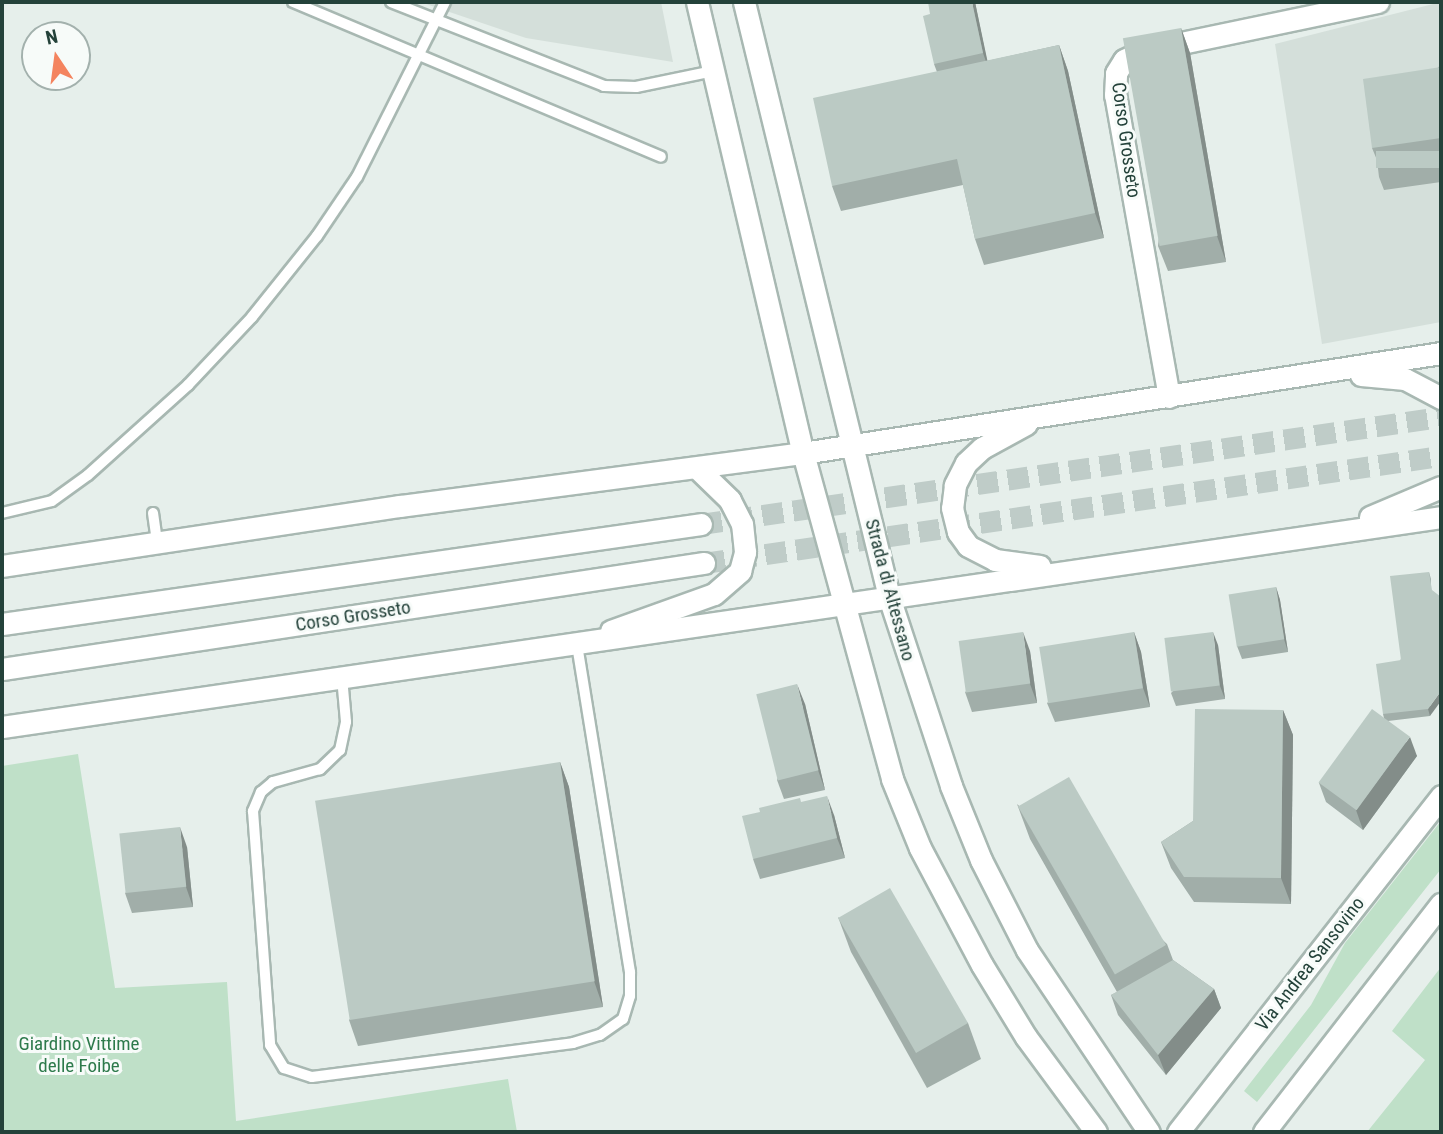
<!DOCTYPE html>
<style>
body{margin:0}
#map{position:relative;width:1443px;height:1134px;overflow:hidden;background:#e6efeb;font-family:"Roboto Condensed",sans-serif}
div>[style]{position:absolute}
.built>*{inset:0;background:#d4dfda}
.green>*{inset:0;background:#bfe0c8}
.secondary-tunnel>*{height:21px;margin-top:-10.5px;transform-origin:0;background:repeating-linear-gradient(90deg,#bfccc8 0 21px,transparent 0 31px)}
.roads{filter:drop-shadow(2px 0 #a8b8b2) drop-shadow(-2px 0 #a8b8b2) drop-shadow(0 2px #a8b8b2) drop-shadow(0 -2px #a8b8b2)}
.lane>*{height:10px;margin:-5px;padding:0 5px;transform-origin:5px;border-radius:5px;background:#fff}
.street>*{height:21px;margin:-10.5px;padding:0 10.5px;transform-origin:10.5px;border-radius:10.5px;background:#fff}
.secondary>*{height:21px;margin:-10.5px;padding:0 10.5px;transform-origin:10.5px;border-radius:10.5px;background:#fff}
.wall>*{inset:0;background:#a1aea9}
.shaded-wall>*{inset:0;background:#838d89}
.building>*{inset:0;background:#bbcac4;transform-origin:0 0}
span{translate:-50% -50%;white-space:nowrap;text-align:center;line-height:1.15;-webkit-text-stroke:6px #f7fbf9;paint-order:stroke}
.street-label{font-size:19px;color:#24423a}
.park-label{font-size:19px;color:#2d7a4b}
.frame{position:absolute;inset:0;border:4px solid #24423a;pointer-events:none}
.north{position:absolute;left:21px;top:21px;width:70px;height:70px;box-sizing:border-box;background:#f7fbf9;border:2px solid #a3b1ad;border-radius:50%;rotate:347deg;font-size:19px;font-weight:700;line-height:28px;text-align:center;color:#24423a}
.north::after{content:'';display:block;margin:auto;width:24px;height:32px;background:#f4845f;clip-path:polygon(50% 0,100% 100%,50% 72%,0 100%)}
</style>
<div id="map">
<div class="built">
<div style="clip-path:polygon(420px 2px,661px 2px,673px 62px,526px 38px)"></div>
<div style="clip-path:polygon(1441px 2px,1441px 322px,1322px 344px,1275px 44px)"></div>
</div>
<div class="green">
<div style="clip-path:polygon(78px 754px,115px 988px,227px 982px,236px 1121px,508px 1079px,517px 1132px,2px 1132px,2px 766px)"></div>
<div style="clip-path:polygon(1441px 821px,1441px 869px,1257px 1102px,1244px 1091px,1311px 1005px,1345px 943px)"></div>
<div style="clip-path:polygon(1441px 967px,1441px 1132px,1367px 1132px,1425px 1060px,1392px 1031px)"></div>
</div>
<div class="secondary-tunnel">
<div style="left:701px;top:524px;width:748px;rotate:-8.23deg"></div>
<div style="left:704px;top:563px;width:745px;rotate:-8.26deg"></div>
</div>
<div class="roads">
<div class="lane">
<div style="left:293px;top:2px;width:399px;rotate:22.8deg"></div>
<div style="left:391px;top:2px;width:229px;rotate:21.5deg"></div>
<div style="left:604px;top:86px;width:32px;rotate:2deg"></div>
<div style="left:636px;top:87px;width:79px;rotate:-11.7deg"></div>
<div style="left:2px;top:513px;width:51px;rotate:-13.5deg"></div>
<div style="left:52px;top:501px;width:44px;rotate:-35.8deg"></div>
<div style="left:88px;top:475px;width:135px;rotate:-42deg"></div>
<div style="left:188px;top:385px;width:93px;rotate:-46.7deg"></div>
<div style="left:252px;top:317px;width:104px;rotate:-51.3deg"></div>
<div style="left:317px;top:236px;width:71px;rotate:-55.9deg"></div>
<div style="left:357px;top:177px;width:196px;rotate:-63.3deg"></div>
<div style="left:153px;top:513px;width:29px;rotate:82deg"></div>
<div style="left:342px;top:677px;width:45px;rotate:84.9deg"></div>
<div style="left:346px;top:722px;width:29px;rotate:102deg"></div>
<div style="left:340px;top:750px;width:28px;rotate:136deg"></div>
<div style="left:320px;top:769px;width:49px;rotate:164.5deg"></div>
<div style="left:273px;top:782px;width:16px;rotate:140deg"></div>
<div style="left:261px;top:792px;width:21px;rotate:113deg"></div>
<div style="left:253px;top:811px;width:235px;rotate:85.8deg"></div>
<div style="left:270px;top:1045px;width:27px;rotate:59deg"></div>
<div style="left:284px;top:1068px;width:29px;rotate:18deg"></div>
<div style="left:312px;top:1077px;width:263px;rotate:-7.4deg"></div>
<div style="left:573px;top:1043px;width:28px;rotate:-17deg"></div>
<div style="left:600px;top:1035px;width:28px;rotate:-35deg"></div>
<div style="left:623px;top:1019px;width:24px;rotate:-73deg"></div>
<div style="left:630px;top:996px;width:24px;rotate:-90deg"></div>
<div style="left:630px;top:972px;width:332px;rotate:-99.2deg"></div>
</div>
<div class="street">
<div style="left:1361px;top:375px;width:44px;rotate:5.2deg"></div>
<div style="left:1405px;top:379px;width:41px;rotate:27.8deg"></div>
<div style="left:1169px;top:397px;width:307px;rotate:-100.1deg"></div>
<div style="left:1115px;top:95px;width:22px;rotate:-87deg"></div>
<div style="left:1116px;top:73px;width:15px;rotate:-58deg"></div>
<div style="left:1124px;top:60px;width:21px;rotate:-25deg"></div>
<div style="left:1143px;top:51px;width:240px;rotate:-11.8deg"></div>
<div style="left:1026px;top:424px;width:50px;rotate:151.4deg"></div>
<div style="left:982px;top:448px;width:22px;rotate:137deg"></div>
<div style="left:966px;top:463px;width:25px;rotate:117deg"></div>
<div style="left:955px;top:485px;width:23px;rotate:97deg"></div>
<div style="left:952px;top:508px;width:25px;rotate:76deg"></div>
<div style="left:958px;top:532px;width:17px;rotate:54deg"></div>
<div style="left:968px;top:546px;width:30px;rotate:27deg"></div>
<div style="left:995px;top:560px;width:45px;rotate:7.6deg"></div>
<div style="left:1370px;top:517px;width:77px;rotate:-22.9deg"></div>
<div style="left:2px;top:566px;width:402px;rotate:-8.6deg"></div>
<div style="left:400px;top:506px;width:406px;rotate:-7.5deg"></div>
<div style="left:803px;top:453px;width:646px;rotate:-8.91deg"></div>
<div style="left:611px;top:631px;width:109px;rotate:-19.8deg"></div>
<div style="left:714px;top:594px;width:35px;rotate:-41deg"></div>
<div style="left:740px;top:571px;width:20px;rotate:-75deg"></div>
<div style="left:745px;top:552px;width:28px;rotate:-96deg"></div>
<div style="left:742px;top:524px;width:27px;rotate:-117deg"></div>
<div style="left:730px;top:500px;width:46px;rotate:-135.9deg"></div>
<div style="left:2px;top:727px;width:1454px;rotate:-8.3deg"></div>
</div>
<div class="secondary">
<div style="left:697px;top:2px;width:463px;rotate:76.8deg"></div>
<div style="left:803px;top:453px;width:338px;rotate:74.7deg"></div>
<div style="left:892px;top:779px;width:74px;rotate:67.9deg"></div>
<div style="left:920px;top:848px;width:132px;rotate:62.1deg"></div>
<div style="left:982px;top:965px;width:84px;rotate:58.6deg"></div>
<div style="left:1026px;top:1037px;width:118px;rotate:53.6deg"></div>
<div style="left:744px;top:2px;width:612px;rotate:76.3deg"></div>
<div style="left:889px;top:597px;width:199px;rotate:71.8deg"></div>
<div style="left:951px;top:786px;width:80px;rotate:67.9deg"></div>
<div style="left:981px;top:860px;width:101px;rotate:62.9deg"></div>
<div style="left:1027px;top:950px;width:219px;rotate:56.2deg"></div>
<div style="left:2px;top:624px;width:706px;rotate:-8.14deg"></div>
<div style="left:2px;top:669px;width:710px;rotate:-8.59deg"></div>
<div style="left:1178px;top:1132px;width:427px;rotate:-51.9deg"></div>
<div style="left:1264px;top:1132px;width:289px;rotate:-52.2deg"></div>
</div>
</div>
<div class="wall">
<div style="clip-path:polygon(975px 2px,987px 61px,1059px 45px,1068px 71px,1104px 238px,984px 265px,975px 239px,963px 185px,841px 211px,832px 186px,937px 72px,934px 64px)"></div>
<div style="clip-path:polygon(1181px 28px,1190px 53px,1226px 262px,1168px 271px,1158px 246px)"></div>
<div style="clip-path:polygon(1441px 64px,1441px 182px,1384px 190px,1379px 177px,1377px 160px,1372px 148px)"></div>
<div style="clip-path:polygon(1429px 572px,1431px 579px,1430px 716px,1388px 721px,1417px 756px,1363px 830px,1326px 802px,1319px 783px,1384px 718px,1383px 714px)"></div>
<div style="clip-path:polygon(1276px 587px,1280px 600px,1288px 652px,1242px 659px,1237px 646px)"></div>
<div style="clip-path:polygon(1134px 632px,1141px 652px,1150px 707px,1055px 722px,1047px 703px)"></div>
<div style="clip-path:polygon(1218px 645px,1225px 699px,1176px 706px,1171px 693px)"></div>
<div style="clip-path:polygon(1030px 651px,1037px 703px,972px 712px,965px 692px)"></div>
<div style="clip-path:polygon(805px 704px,825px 790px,784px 799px,777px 780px)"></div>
<div style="clip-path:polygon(1283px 710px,1293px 735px,1291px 904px,1194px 902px,1171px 868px,1161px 842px,1193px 821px)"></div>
<div style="clip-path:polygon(560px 762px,569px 787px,603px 1007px,358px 1046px,349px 1020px)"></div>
<div style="clip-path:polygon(802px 802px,834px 815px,845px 858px,760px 879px,753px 859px)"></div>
<div style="clip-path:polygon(1017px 804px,1167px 944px,1173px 960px,1214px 989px,1221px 1008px,1166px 1075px,1118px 1015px,1111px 995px,1117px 992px,1030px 839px)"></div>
<div style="clip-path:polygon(187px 847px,193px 907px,132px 913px,125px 893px)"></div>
<div style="clip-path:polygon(838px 917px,968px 1023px,981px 1059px,927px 1088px,851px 952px)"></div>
</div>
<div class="shaded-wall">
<div style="clip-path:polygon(972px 2px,975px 2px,990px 73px,983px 53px)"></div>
<div style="clip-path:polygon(1181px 28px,1190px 53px,1226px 262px,1217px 236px)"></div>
<div style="clip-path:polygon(1059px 45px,1068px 71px,1104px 238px,1095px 213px)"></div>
<div style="clip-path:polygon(1276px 587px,1280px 600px,1288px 652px,1284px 639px)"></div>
<div style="clip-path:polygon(1023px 632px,1030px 651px,1037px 703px,1030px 684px)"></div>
<div style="clip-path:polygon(1134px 632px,1141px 652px,1150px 707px,1143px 688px)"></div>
<div style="clip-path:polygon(1213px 632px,1218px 645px,1225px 699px,1220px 686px)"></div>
<div style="clip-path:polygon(797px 684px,805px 704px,825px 790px,818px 770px)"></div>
<div style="clip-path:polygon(1441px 691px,1441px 701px,1430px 716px,1428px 709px)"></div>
<div style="clip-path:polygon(1283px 710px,1293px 735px,1291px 904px,1281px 878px)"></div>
<div style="clip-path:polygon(1410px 737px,1417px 756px,1363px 830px,1356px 810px)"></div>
<div style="clip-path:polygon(560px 762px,569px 787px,603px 1007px,594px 981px)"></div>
<div style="clip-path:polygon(827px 796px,834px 815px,845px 858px,837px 838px)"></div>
<div style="clip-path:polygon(180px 827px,187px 847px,193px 907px,186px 887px)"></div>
<div style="clip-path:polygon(1214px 989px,1221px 1008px,1166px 1075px,1158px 1055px)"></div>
</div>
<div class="building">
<div style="clip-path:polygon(928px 2px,972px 2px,983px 53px,934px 64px,923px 16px,930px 14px)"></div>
<div style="left:1181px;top:28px;width:211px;height:59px;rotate:80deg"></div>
<div style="clip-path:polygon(1059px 45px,1095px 213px,975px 239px,957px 159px,832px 186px,813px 98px)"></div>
<div style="clip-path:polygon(1441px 67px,1441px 138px,1372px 148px,1363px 79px)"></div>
<div style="left:1441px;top:151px;width:17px;height:65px;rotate:90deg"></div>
<div style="clip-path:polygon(1429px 572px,1432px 590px,1441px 597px,1441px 691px,1428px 709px,1383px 714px,1376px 664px,1401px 660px,1390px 576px)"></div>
<div style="left:1276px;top:587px;width:53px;height:48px;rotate:81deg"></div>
<div style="left:1023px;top:632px;width:52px;height:65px;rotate:82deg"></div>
<div style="left:1134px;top:632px;width:57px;height:96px;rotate:81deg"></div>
<div style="left:1213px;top:632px;width:54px;height:49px;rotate:83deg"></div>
<div style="left:797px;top:684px;width:89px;height:42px;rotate:76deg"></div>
<div style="clip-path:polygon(1195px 709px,1283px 710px,1281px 878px,1184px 877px,1161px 842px,1193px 821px)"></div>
<div style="left:1372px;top:709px;width:47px;height:91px;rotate:36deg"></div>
<div style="left:560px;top:762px;width:222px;height:248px;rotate:81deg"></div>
<div style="left:1069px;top:777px;width:194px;height:59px;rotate:60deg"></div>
<div style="clip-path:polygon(827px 796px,837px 838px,753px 859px,742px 816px,760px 812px,759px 808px,800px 798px,801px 802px)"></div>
<div style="left:180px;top:827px;width:60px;height:61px;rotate:84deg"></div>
<div style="left:890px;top:888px;width:156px;height:60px;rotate:60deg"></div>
<div style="clip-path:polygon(1173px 960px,1214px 989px,1158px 1055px,1111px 995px)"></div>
</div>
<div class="street-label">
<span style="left:1126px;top:140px;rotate:82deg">Corso Grosseto</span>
<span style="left:890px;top:590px;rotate:75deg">Strada di Altessano</span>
<span style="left:353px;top:616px;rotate:-9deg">Corso Grosseto</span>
<span style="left:1310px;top:964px;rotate:-52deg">Via Andrea Sansovino</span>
</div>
<div class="park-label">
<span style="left:79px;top:1055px">Giardino Vittime<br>delle Foibe</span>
</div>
<div class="frame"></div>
<div class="north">N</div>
</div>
